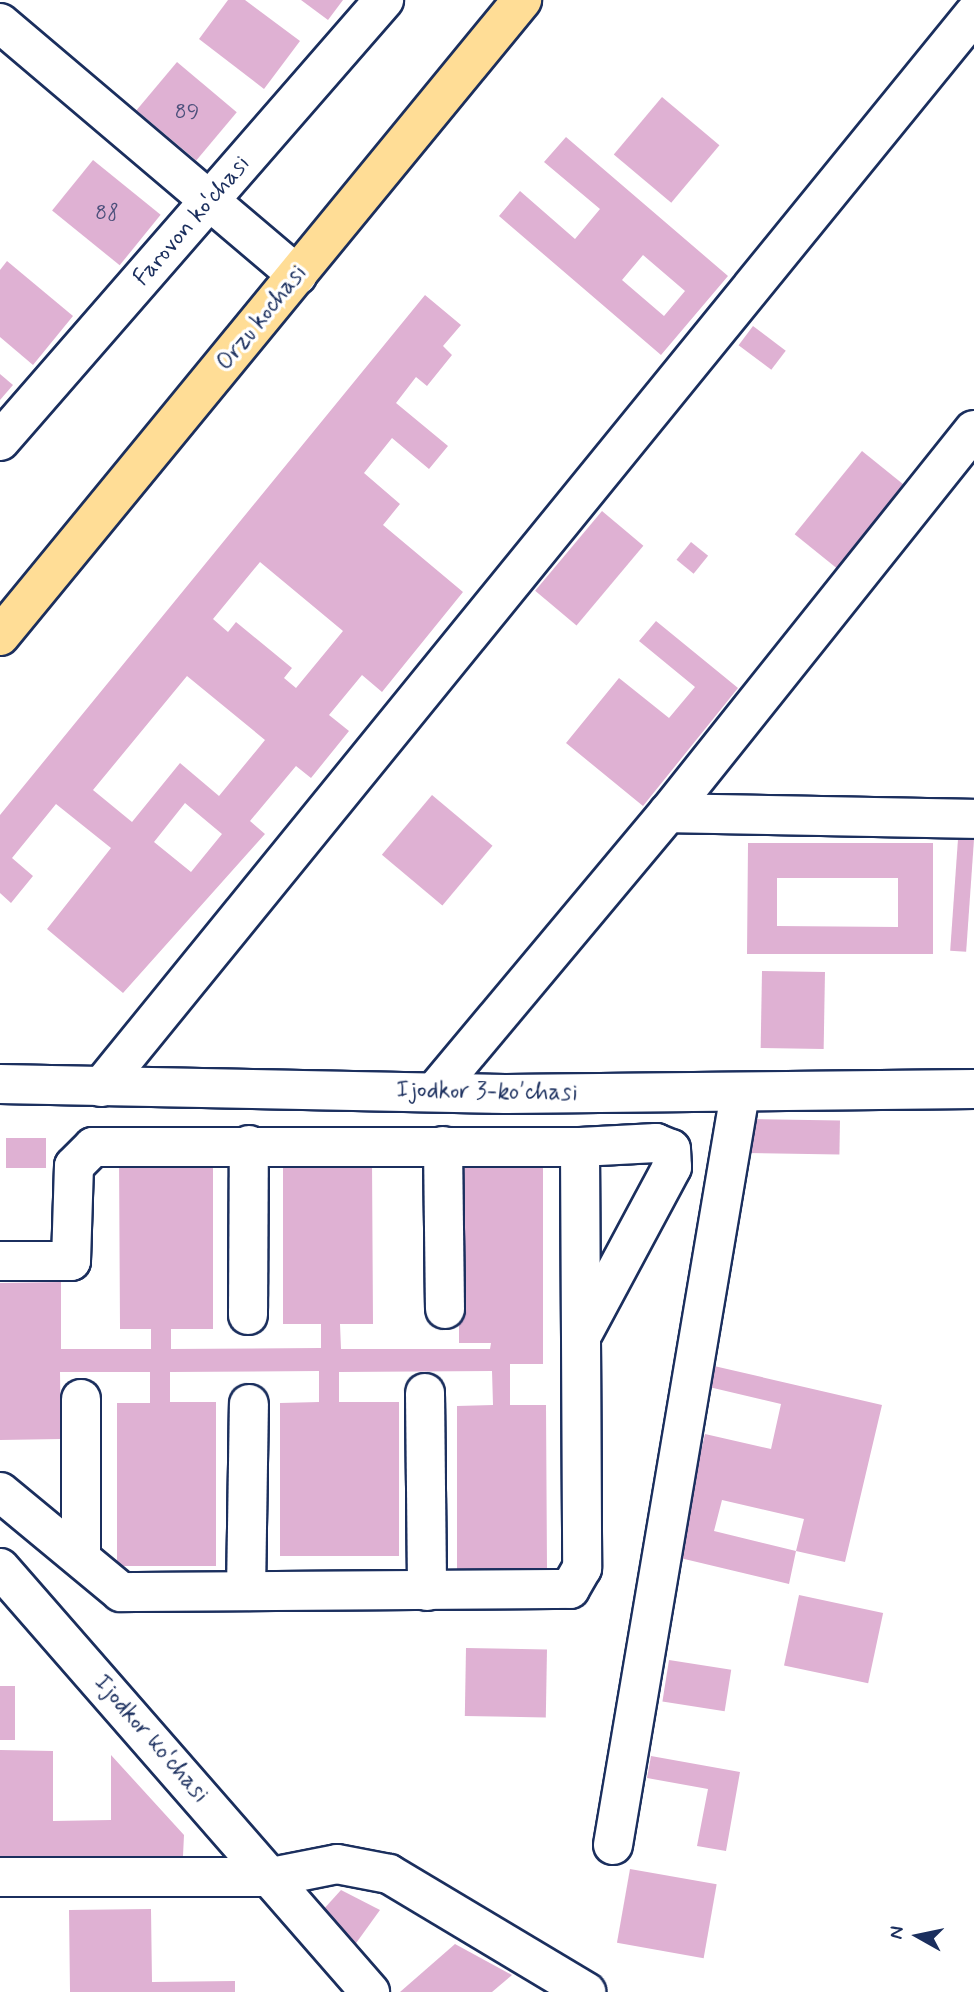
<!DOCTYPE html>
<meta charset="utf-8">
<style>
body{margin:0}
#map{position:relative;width:974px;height:1992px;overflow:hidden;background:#fff;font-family:Mynerve,sans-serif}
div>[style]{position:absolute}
.building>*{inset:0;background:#dfb1d3;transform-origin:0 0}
.roads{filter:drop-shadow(2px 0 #1b2f5e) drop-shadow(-2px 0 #1b2f5e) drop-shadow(0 2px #1b2f5e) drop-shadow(0 -2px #1b2f5e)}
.minor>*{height:38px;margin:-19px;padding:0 19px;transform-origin:19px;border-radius:19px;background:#fff}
.major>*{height:38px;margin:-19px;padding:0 19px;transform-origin:19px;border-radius:19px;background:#ffdd96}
span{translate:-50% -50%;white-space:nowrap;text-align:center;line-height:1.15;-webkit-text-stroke:7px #fff;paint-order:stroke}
.number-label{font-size:21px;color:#4c507b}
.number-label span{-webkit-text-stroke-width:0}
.street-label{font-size:24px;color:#1b2f5e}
.north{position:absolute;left:883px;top:1901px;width:70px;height:70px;-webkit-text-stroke:5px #fff;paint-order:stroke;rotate:279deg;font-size:19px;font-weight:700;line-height:28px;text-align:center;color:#1b2f5e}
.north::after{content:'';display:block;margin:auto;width:24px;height:32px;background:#1b2f5e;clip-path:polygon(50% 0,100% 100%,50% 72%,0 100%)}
</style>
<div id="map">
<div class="building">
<div style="clip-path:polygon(228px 0,245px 0,300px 41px,264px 89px,199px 39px)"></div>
<div style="clip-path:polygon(301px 0,343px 0,328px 20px)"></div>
<div style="left:177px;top:62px;width:78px;height:63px;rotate:40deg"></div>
<div style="left:662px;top:97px;width:75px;height:75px;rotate:40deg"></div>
<div style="clip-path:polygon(evenodd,566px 137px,728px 276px,661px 355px,499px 216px,520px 191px,575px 239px,600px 209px,544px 162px,566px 137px,643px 255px,685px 291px,664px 316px,622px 280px,643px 255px)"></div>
<div style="left:93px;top:160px;width:87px;height:65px;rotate:39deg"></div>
<div style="clip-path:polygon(7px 261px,73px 316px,33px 365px,0 337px,0 270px)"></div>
<div style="clip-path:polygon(evenodd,425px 295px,461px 325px,443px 346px,452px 355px,427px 386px,416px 377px,396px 403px,448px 446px,429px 469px,392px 438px,364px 473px,400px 504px,383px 525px,463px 592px,382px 692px,362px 675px,329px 715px,349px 731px,311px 778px,296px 766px,250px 821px,265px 834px,123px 993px,47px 929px,111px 848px,56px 804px,12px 858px,33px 876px,11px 903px,0 893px,0 815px,425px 295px,260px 562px,343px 631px,296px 688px,284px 678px,292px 668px,236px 622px,228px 632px,213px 619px,260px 562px,425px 295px,187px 676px,265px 740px,219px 796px,180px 763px,132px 822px,93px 790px,187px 676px,425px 295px,185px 803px,222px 834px,191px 872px,154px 842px,185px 803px)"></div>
<div style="left:753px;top:326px;width:41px;height:24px;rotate:37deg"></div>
<div style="clip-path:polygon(0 374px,13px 385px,0 400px)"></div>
<div style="left:862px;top:451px;width:55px;height:107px;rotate:39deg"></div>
<div style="left:602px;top:511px;width:54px;height:104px;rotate:40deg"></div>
<div style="left:691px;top:542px;width:22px;height:23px;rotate:39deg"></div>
<div style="clip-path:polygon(656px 621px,738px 688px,643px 806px,566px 743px,619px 678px,669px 718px,695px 687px,639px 641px)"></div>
<div style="left:432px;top:795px;width:79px;height:78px;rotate:40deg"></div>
<div style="left:958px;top:839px;width:16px;height:112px;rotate:4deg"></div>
<div style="clip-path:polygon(evenodd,748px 843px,933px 843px,933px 954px,747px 954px,748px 843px,777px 878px,898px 878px,898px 927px,777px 926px,777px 878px)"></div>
<div style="left:762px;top:971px;width:63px;height:77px;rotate:1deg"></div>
<div style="left:747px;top:1119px;width:93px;height:34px;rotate:1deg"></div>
<div style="left:46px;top:1138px;width:30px;height:40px;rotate:90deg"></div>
<div style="clip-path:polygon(213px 1155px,213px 1329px,171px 1329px,171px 1349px,321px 1348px,321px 1324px,283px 1324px,283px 1161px,372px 1160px,373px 1324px,340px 1324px,341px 1349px,490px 1349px,491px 1343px,459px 1343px,459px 1167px,543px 1167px,543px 1364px,510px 1364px,510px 1405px,546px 1405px,547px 1568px,457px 1569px,457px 1406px,493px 1405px,492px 1371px,339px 1372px,339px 1402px,399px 1402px,399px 1556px,280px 1556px,280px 1403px,319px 1402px,319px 1371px,170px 1372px,170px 1402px,216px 1402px,216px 1566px,117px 1566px,117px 1403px,150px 1403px,150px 1372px,60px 1372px,61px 1439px,0 1440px,0 1283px,61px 1282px,61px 1349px,151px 1349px,151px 1329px,120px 1329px,119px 1156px)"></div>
<div style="clip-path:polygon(evenodd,714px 1366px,882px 1405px,845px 1562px,796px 1551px,789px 1584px,676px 1557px,705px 1434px,771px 1449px,781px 1404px,709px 1387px,714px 1366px,722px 1500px,804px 1519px,796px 1551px,714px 1531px,722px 1500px)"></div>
<div style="left:799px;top:1595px;width:86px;height:72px;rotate:12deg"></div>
<div style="left:466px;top:1648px;width:81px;height:68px;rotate:1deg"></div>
<div style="left:669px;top:1660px;width:63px;height:42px;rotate:9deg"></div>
<div style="left:0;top:1686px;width:15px;height:54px"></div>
<div style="clip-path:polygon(0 1750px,53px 1751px,53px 1821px,111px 1820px,111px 1755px,184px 1835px,183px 1856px,0 1856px)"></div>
<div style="clip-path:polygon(651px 1756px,740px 1772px,726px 1851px,697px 1846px,708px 1789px,647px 1778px)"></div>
<div style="left:630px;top:1869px;width:88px;height:75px;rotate:10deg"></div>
<div style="clip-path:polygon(341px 1890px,380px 1910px,354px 1946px,322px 1911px)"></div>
<div style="clip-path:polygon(151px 1909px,152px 1982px,235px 1981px,235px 1992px,70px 1992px,69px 1910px)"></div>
<div style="clip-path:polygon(455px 1944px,512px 1975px,492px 1992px,400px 1992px)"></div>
</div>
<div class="roads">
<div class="minor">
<div style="left:0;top:23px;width:390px;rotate:40.3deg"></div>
<div style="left:0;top:441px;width:585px;rotate:-48.95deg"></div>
<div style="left:668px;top:813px;width:306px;rotate:1.1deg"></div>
<div style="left:0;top:1084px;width:506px;rotate:1.13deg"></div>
<div style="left:506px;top:1094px;width:468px;rotate:-0.6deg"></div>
<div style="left:101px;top:1087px;width:1383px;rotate:-50.87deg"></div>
<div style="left:437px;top:1089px;width:360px;rotate:-50.1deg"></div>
<div style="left:668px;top:813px;width:490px;rotate:-51.4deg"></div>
<div style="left:443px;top:1146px;width:163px;rotate:89.3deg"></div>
<div style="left:580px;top:1147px;width:76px;rotate:-3deg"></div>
<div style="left:656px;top:1143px;width:16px;rotate:22deg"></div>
<div style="left:671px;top:1149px;width:18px;rotate:87deg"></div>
<div style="left:672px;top:1167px;width:186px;rotate:118.2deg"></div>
<div style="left:0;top:1261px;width:71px"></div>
<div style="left:71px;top:1261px;width:95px;rotate:-88.2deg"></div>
<div style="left:74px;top:1166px;width:27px;rotate:-45deg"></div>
<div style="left:93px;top:1147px;width:487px"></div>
<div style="left:580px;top:1147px;width:421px;rotate:89.7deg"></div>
<div style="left:582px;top:1568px;width:24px;rotate:120deg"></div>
<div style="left:570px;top:1589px;width:449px;rotate:179.6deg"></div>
<div style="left:121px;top:1592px;width:157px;rotate:-140.4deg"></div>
<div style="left:248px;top:1315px;width:170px;rotate:-89.7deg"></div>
<div style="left:425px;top:1393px;width:198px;rotate:89.4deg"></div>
<div style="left:81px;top:1399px;width:156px;rotate:90deg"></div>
<div style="left:0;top:1568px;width:563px;rotate:48.89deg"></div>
<div style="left:246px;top:1591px;width:187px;rotate:-89.1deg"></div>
<div style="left:613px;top:1845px;width:763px;rotate:-80.41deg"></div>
<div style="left:0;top:1877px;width:272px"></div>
<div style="left:272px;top:1877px;width:66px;rotate:-11.3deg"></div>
<div style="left:337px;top:1864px;width:53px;rotate:10.9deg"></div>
<div style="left:389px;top:1874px;width:230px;rotate:30.9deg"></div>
</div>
<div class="major">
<div style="left:0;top:636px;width:823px;rotate:-50.62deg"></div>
</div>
</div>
<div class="number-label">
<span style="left:187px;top:112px">89</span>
<span style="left:107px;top:213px">88</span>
</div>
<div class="street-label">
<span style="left:192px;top:221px;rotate:-49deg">Farovon koʻchasi</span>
<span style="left:262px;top:318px;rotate:-51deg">Orzu kochasi</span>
<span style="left:487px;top:1092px;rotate:1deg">Ijodkor 3-koʼchasi</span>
<span style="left:151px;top:1739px;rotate:49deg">Ijodkor koʻchasi</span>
</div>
<div class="north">N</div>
</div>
